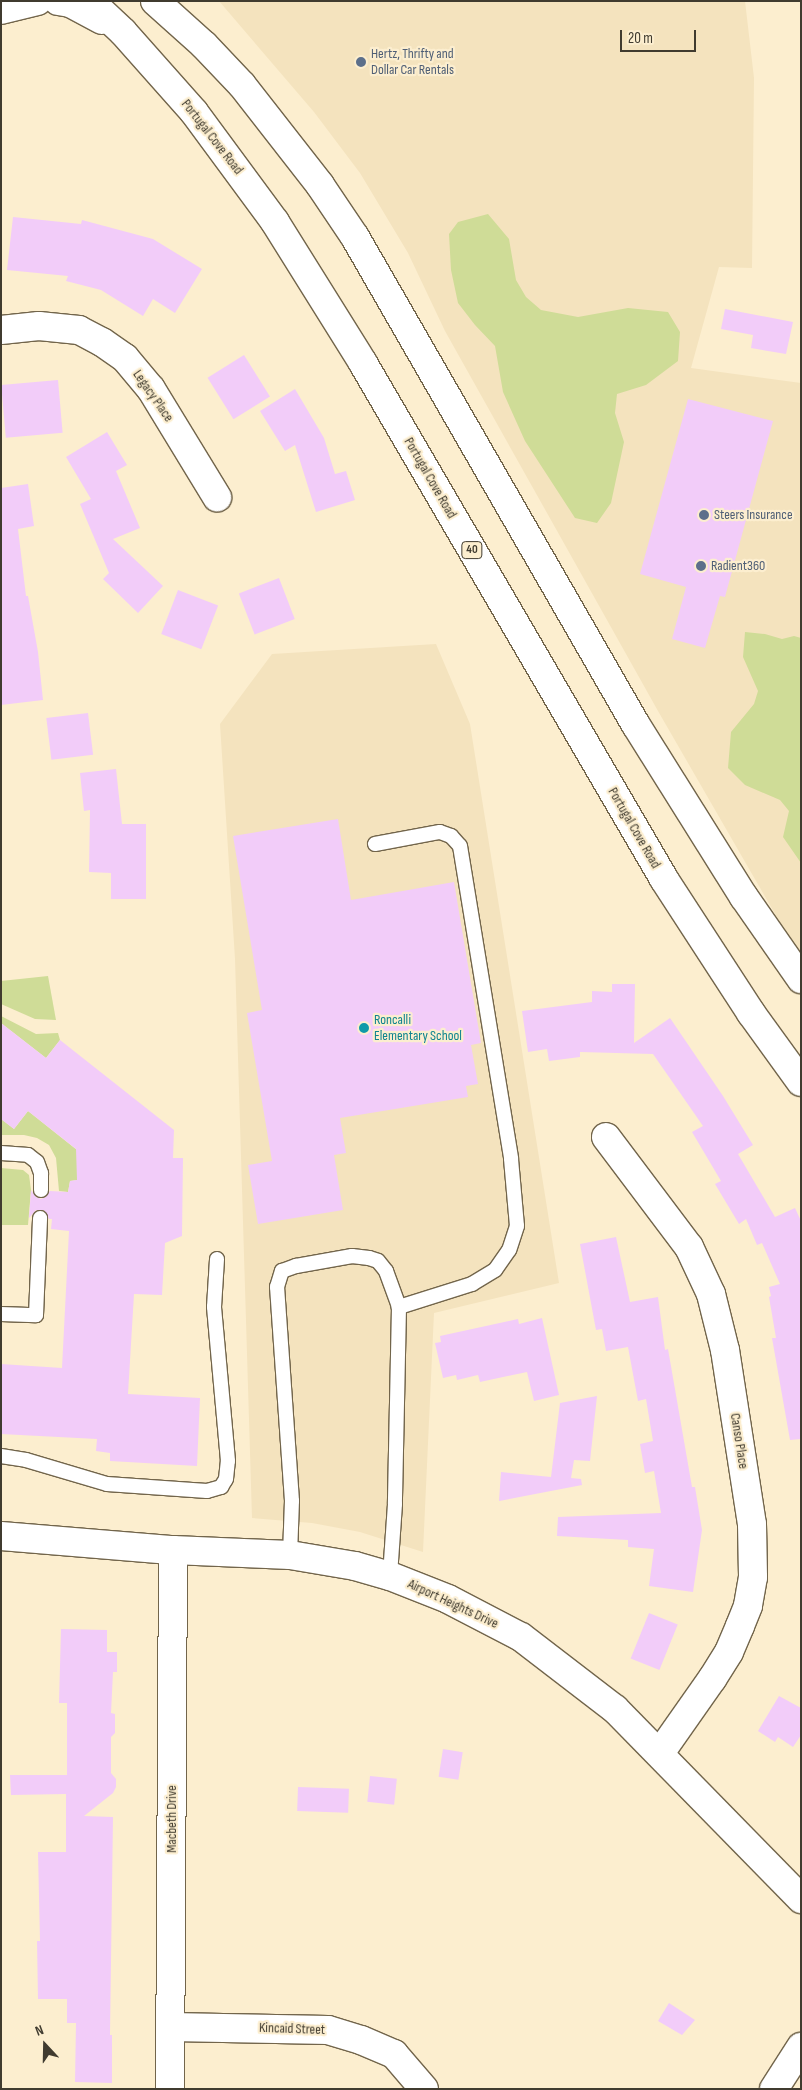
<!DOCTYPE html>
<style>
body{margin:0}
#map{position:relative;width:802px;height:2090px;overflow:hidden;background:#fceecf;font-family:"Sofia Sans Condensed",sans-serif}
div>[style]{position:absolute}
.built>*{inset:0;background:#f4e3be}
.green>*{inset:0;background:#cfdc97}
.building>*{inset:0;background:#f2ccf9;transform-origin:0 0}
.roads{filter:drop-shadow(1px 0 #72654b) drop-shadow(-1px 0 #72654b) drop-shadow(0 1px #72654b) drop-shadow(0 -1px #72654b)}
.lane>*{height:14px;margin:-7px;padding:0 7px;transform-origin:7px;border-radius:7px;background:#fff}
.street>*{height:28px;margin:-14px;padding:0 14px;transform-origin:14px;border-radius:14px;background:#fff}
.secondary>*{height:28px;margin:-14px;padding:0 14px;transform-origin:14px;border-radius:14px;background:#fff}
.primary>*{height:28px;margin:-14px;padding:0 14px;transform-origin:14px;border-radius:14px;background:#fff}
.dots>*{width:14px;height:14px;translate:-50% -50%;box-sizing:border-box;border:2px solid #fceecf;border-radius:50%}
span{translate:-50% -50%;white-space:nowrap;text-align:center;line-height:1.15;-webkit-text-stroke:4.5px #fceecf;paint-order:stroke}
.shield-label span{padding:1px 4px;background:#fceecf;border:1px solid;border-radius:4px;-webkit-text-stroke-width:0}
.shield-label{font-size:12px;color:#403b2f;font-weight:700}
.service-label{font-size:14px;color:#4e5e75}
.left{translate:0 -50%;text-align:left}
.street-label{font-size:14px;color:#403b2f}
.culture-label{font-size:14px;color:#0d838f}
.frame{position:absolute;inset:0;border:2px solid #403b2f;pointer-events:none}
.north{position:absolute;left:20px;top:2020px;width:50px;height:50px;-webkit-text-stroke:4px #fceecf;paint-order:stroke;rotate:339deg;font-size:14px;font-weight:700;line-height:20px;text-align:center;color:#403b2f}
.north::after{content:'';display:block;margin:auto;width:18px;height:22px;background:#403b2f;clip-path:polygon(50% 0,100% 100%,50% 72%,0 100%)}
.scale{position:absolute;left:620px;top:30px;width:76px;height:22px;box-sizing:border-box;border:2px solid #403b2f;border-top:0;padding-left:6px;font-size:15px;line-height:18px;white-space:nowrap;color:#403b2f;-webkit-text-stroke:4px #fceecf;paint-order:stroke}
</style>
<div id="map">
<div class="built">
<div style="clip-path:polygon(219px 1px,745px 1px,754px 78px,752px 268px,719px 267px,691px 368px,801px 383px,801px 954px,782px 926px,658px 711px,445px 331px,408px 253px,360px 173px,314px 112px)"></div>
<div style="clip-path:polygon(436px 644px,470px 724px,559px 1283px,434px 1313px,423px 1552px,360px 1532px,312px 1523px,252px 1518px,235px 959px,220px 724px,272px 654px)"></div>
</div>
<div class="green">
<div style="clip-path:polygon(488px 214px,509px 239px,516px 280px,526px 297px,541px 310px,578px 317px,628px 308px,668px 312px,680px 332px,678px 361px,646px 385px,617px 394px,615px 413px,624px 442px,611px 503px,597px 523px,575px 518px,525px 441px,503px 392px,495px 346px,475px 325px,458px 303px,451px 270px,449px 234px,458px 222px)"></div>
<div style="clip-path:polygon(745px 632px,765px 634px,782px 639px,794px 636px,801px 638px,801px 863px,783px 837px,789px 811px,780px 800px,745px 785px,728px 768px,731px 732px,754px 704px,758px 691px,743px 657px)"></div>
<div style="clip-path:polygon(48px 976px,56px 1020px,35px 1019px,1px 1004px,1px 981px)"></div>
<div style="clip-path:polygon(1px 1016px,36px 1034px,58px 1033px,60px 1040px,46px 1058px,1px 1023px)"></div>
<div style="clip-path:polygon(28px 1111px,82px 1154px,77px 1180px,70px 1181px,68px 1192px,59px 1191px,56px 1158px,49px 1145px,37px 1138px,24px 1135px,1px 1135px,1px 1119px,14px 1129px)"></div>
<div style="clip-path:polygon(1px 1168px,23px 1170px,29px 1175px,31px 1190px,28px 1225px,1px 1225px)"></div>
</div>
<div class="building">
<div style="clip-path:polygon(13px 217px,81px 224px,82px 220px,153px 239px,202px 269px,175px 313px,153px 299px,143px 316px,101px 290px,66px 281px,68px 276px,7px 270px)"></div>
<div style="clip-path:polygon(725px 309px,793px 322px,786px 354px,751px 348px,753px 335px,721px 329px)"></div>
<div style="left:244px;top:355px;width:49px;height:43px;rotate:58deg"></div>
<div style="left:58px;top:380px;width:53px;height:57px;rotate:85deg"></div>
<div style="clip-path:polygon(295px 389px,324px 438px,335px 474px,346px 471px,355px 500px,316px 512px,295px 445px,285px 451px,260px 411px)"></div>
<div style="clip-path:polygon(688px 399px,773px 421px,725px 597px,720px 596px,705px 648px,672px 639px,686px 587px,640px 574px)"></div>
<div style="clip-path:polygon(107px 432px,127px 465px,116px 471px,140px 528px,113px 539px,163px 586px,138px 613px,103px 579px,109px 573px,80px 504px,91px 499px,66px 457px)"></div>
<div style="clip-path:polygon(28px 484px,34px 526px,18px 529px,26px 596px,28px 596px,38px 652px,43px 700px,1px 705px,1px 488px)"></div>
<div style="left:279px;top:578px;width:44px;height:43px;rotate:69deg"></div>
<div style="left:178px;top:590px;width:43px;height:47px;rotate:21deg"></div>
<div style="left:88px;top:713px;width:42px;height:42px;rotate:83deg"></div>
<div style="clip-path:polygon(116px 769px,122px 824px,146px 824px,146px 899px,111px 899px,111px 873px,89px 872px,90px 810px,84px 811px,80px 773px)"></div>
<div style="clip-path:polygon(338px 819px,351px 900px,454px 882px,481px 1043px,471px 1045px,478px 1084px,466px 1086px,468px 1097px,340px 1118px,346px 1153px,334px 1155px,343px 1210px,258px 1224px,248px 1165px,272px 1161px,247px 1013px,262px 1010px,233px 836px)"></div>
<div style="clip-path:polygon(612px 984px,635px 984px,634px 1043px,670px 1018px,723px 1096px,753px 1145px,738px 1154px,775px 1217px,795px 1208px,801px 1221px,801px 1439px,790px 1440px,772px 1338px,776px 1338px,769px 1297px,771px 1296px,769px 1287px,780px 1284px,762px 1243px,757px 1245px,746px 1219px,739px 1224px,715px 1184px,721px 1181px,692px 1132px,703px 1126px,653px 1054px,580px 1052px,580px 1057px,549px 1061px,547px 1049px,528px 1052px,522px 1011px,592px 1002px,592px 991px,612px 992px)"></div>
<div style="clip-path:polygon(1px 1023px,46px 1058px,60px 1040px,174px 1130px,173px 1158px,183px 1158px,182px 1236px,165px 1243px,162px 1295px,134px 1294px,128px 1394px,200px 1398px,197px 1466px,110px 1461px,110px 1453px,96px 1451px,97px 1439px,1px 1434px,1px 1364px,62px 1368px,69px 1231px,51px 1229px,52px 1219px,49px 1219px,44px 1210px,36px 1210px,29px 1218px,31px 1190px,36px 1197px,41px 1199px,46px 1197px,50px 1191px,68px 1192px,70px 1181px,77px 1180px,76px 1149px,28px 1111px,14px 1129px,1px 1119px)"></div>
<div style="clip-path:polygon(616px 1237px,630px 1302px,658px 1297px,665px 1350px,668px 1349px,692px 1487px,695px 1487px,702px 1530px,693px 1592px,649px 1586px,654px 1549px,628px 1547px,628px 1540px,557px 1536px,558px 1517px,661px 1513px,654px 1471px,645px 1473px,640px 1444px,653px 1441px,646px 1399px,638px 1401px,628px 1347px,606px 1351px,602px 1329px,596px 1330px,580px 1244px)"></div>
<div style="clip-path:polygon(542px 1318px,559px 1395px,534px 1401px,527px 1372px,480px 1382px,478px 1375px,457px 1380px,456px 1375px,443px 1378px,435px 1343px,441px 1342px,440px 1336px,518px 1319px,519px 1324px)"></div>
<div style="clip-path:polygon(597px 1396px,590px 1461px,574px 1460px,571px 1478px,581px 1479px,582px 1485px,499px 1501px,501px 1472px,551px 1477px,560px 1403px)"></div>
<div style="left:649px;top:1613px;width:31px;height:49px;rotate:22deg"></div>
<div style="clip-path:polygon(61px 1629px,107px 1630px,107px 1652px,117px 1652px,117px 1672px,113px 1672px,111px 1713px,115px 1714px,115px 1733px,111px 1737px,111px 1773px,116px 1779px,116px 1787px,113px 1793px,84px 1816px,113px 1817px,110px 2035px,112px 2035px,112px 2083px,75px 2082px,76px 2023px,67px 2023px,67px 1999px,38px 1999px,37px 1941px,40px 1941px,38px 1852px,66px 1852px,66px 1794px,11px 1795px,10px 1775px,67px 1775px,67px 1703px,59px 1703px)"></div>
<div style="clip-path:polygon(779px 1696px,801px 1708px,801px 1735px,793px 1747px,778px 1737px,775px 1742px,758px 1731px)"></div>
<div style="left:443px;top:1749px;width:20px;height:28px;rotate:9deg"></div>
<div style="left:370px;top:1776px;width:27px;height:26px;rotate:6deg"></div>
<div style="left:298px;top:1787px;width:51px;height:24px;rotate:2deg"></div>
<div style="clip-path:polygon(669px 2003px,695px 2020px,682px 2035px,658px 2021px)"></div>
</div>
<div class="roads">
<div class="lane">
<div style="left:375px;top:844px;width:66px;rotate:-10.5deg"></div>
<div style="left:440px;top:832px;width:12px;rotate:20deg"></div>
<div style="left:451px;top:836px;width:13px;rotate:48deg"></div>
<div style="left:460px;top:846px;width:317px;rotate:80.7deg"></div>
<div style="left:511px;top:1159px;width:67px;rotate:84.9deg"></div>
<div style="left:517px;top:1226px;width:25px;rotate:108deg"></div>
<div style="left:509px;top:1250px;width:24px;rotate:125deg"></div>
<div style="left:495px;top:1270px;width:27px;rotate:149deg"></div>
<div style="left:472px;top:1284px;width:77px;rotate:162.5deg"></div>
<div style="left:1px;top:1153px;width:27px;rotate:4deg"></div>
<div style="left:28px;top:1155px;width:11px;rotate:38deg"></div>
<div style="left:37px;top:1162px;width:12px;rotate:70deg"></div>
<div style="left:41px;top:1173px;width:17px;rotate:90deg"></div>
<div style="left:1px;top:1314px;width:35px;rotate:2deg"></div>
<div style="left:36px;top:1315px;width:97px;rotate:-87.6deg"></div>
<div style="left:1px;top:1456px;width:25px;rotate:9deg"></div>
<div style="left:26px;top:1460px;width:84px;rotate:16.5deg"></div>
<div style="left:107px;top:1484px;width:100px;rotate:4deg"></div>
<div style="left:207px;top:1491px;width:15px;rotate:-16deg"></div>
<div style="left:221px;top:1487px;width:9px;rotate:-58deg"></div>
<div style="left:226px;top:1479px;width:18px;rotate:-84deg"></div>
<div style="left:228px;top:1461px;width:155px;rotate:-95.2deg"></div>
<div style="left:214px;top:1307px;width:48px;rotate:-86.4deg"></div>
<div style="left:290px;top:1555px;width:54px;rotate:-87.9deg"></div>
<div style="left:292px;top:1501px;width:215px;rotate:-94deg"></div>
<div style="left:277px;top:1287px;width:17px;rotate:-73deg"></div>
<div style="left:282px;top:1271px;width:15px;rotate:-20deg"></div>
<div style="left:296px;top:1266px;width:57px;rotate:-10.1deg"></div>
<div style="left:352px;top:1256px;width:17px;rotate:7deg"></div>
<div style="left:369px;top:1258px;width:9px;rotate:18deg"></div>
<div style="left:378px;top:1261px;width:13px;rotate:51deg"></div>
<div style="left:386px;top:1271px;width:38px;rotate:70deg"></div>
<div style="left:399px;top:1307px;width:197px;rotate:91.2deg"></div>
<div style="left:395px;top:1504px;width:72px;rotate:94deg"></div>
</div>
<div class="street">
<div style="left:1px;top:330px;width:38px;rotate:-6deg"></div>
<div style="left:39px;top:326px;width:40px;rotate:5.7deg"></div>
<div style="left:79px;top:330px;width:26px;rotate:28deg"></div>
<div style="left:102px;top:342px;width:28px;rotate:35deg"></div>
<div style="left:125px;top:358px;width:40px;rotate:50deg"></div>
<div style="left:151px;top:389px;width:127px;rotate:58.6deg"></div>
<div style="left:606px;top:1137px;width:138px;rotate:53deg"></div>
<div style="left:689px;top:1247px;width:52px;rotate:64.9deg"></div>
<div style="left:711px;top:1294px;width:58px;rotate:76deg"></div>
<div style="left:725px;top:1350px;width:176px;rotate:81.2deg"></div>
<div style="left:752px;top:1524px;width:53px;rotate:88.9deg"></div>
<div style="left:753px;top:1577px;width:29px;rotate:100deg"></div>
<div style="left:748px;top:1606px;width:22px;rotate:112deg"></div>
<div style="left:740px;top:1626px;width:28px;rotate:113deg"></div>
<div style="left:729px;top:1652px;width:32px;rotate:122deg"></div>
<div style="left:712px;top:1679px;width:90px;rotate:125.1deg"></div>
<div style="left:171px;top:2027px;width:157px;rotate:1.1deg"></div>
<div style="left:328px;top:2030px;width:34px;rotate:17deg"></div>
<div style="left:361px;top:2040px;width:36px;rotate:23deg"></div>
<div style="left:394px;top:2054px;width:46px;rotate:49.4deg"></div>
<div style="left:170px;top:2089px;width:539px;rotate:-89.68deg"></div>
<div style="left:774px;top:2089px;width:50px;rotate:-57.3deg"></div>
</div>
<div class="secondary">
<div style="left:1px;top:1536px;width:173px;rotate:4.7deg"></div>
<div style="left:173px;top:1550px;width:117px;rotate:2.4deg"></div>
<div style="left:290px;top:1555px;width:66px;rotate:9.6deg"></div>
<div style="left:355px;top:1566px;width:36px;rotate:16deg"></div>
<div style="left:390px;top:1576px;width:62px;rotate:21.6deg"></div>
<div style="left:448px;top:1599px;width:82px;rotate:27.5deg"></div>
<div style="left:521px;top:1637px;width:118px;rotate:37.5deg"></div>
<div style="left:615px;top:1709px;width:266px;rotate:45.6deg"></div>
</div>
<div class="primary">
<div style="left:58px;top:1px;width:12px;rotate:9deg"></div>
<div style="left:70px;top:3px;width:36px;rotate:28deg"></div>
<div style="left:90px;top:1px;width:45px;rotate:43.2deg"></div>
<div style="left:123px;top:32px;width:107px;rotate:48.4deg"></div>
<div style="left:194px;top:112px;width:137px;rotate:53.6deg"></div>
<div style="left:275px;top:222px;width:166px;rotate:58deg"></div>
<div style="left:363px;top:363px;width:597px;rotate:59.74deg"></div>
<div style="left:664px;top:879px;width:160px;rotate:57deg"></div>
<div style="left:751px;top:1013px;width:85px;rotate:54.1deg"></div>
<div style="left:155px;top:1px;width:66px;rotate:41.9deg"></div>
<div style="left:204px;top:45px;width:55px;rotate:46.5deg"></div>
<div style="left:242px;top:85px;width:127px;rotate:52deg"></div>
<div style="left:320px;top:185px;width:63px;rotate:56.1deg"></div>
<div style="left:355px;top:237px;width:563px;rotate:60.07deg"></div>
<div style="left:636px;top:725px;width:203px;rotate:57.9deg"></div>
<div style="left:744px;top:897px;width:100px;rotate:55.2deg"></div>
<div style="left:1px;top:10px;width:38px;rotate:-14deg"></div>
</div>
</div>
<div class="dots">
<div style="left:361px;top:62px;background:#5c6f8a"></div>
<div style="left:704px;top:515px;background:#5c6f8a"></div>
<div style="left:701px;top:566px;background:#5c6f8a"></div>
<div style="left:364px;top:1028px;background:#0f9aa8"></div>
</div>
<div class="shield-label">
<span style="left:472px;top:550px">40</span>
</div>
<div class="service-label">
<span class="left" style="left:371px;top:62px">Hertz, Thrifty and<br>Dollar Car Rentals</span>
<span class="left" style="left:714px;top:515px">Steers Insurance</span>
<span class="left" style="left:711px;top:566px">Radient360</span>
</div>
<div class="street-label">
<span style="left:212px;top:137px;rotate:52deg">Portugal Cove Road</span>
<span style="left:153px;top:396px;rotate:55deg">Legacy Place</span>
<span style="left:430px;top:478px;rotate:60deg">Portugal Cove Road</span>
<span style="left:634px;top:828px;rotate:60deg">Portugal Cove Road</span>
<span style="left:739px;top:1441px;rotate:81deg">Canso Place</span>
<span style="left:453px;top:1604px;rotate:25deg">Airport Heights Drive</span>
<span style="left:172px;top:1819px;rotate:-90deg">Macbeth Drive</span>
<span style="left:292px;top:2029px;rotate:2deg">Kincaid Street</span>
</div>
<div class="culture-label">
<span class="left" style="left:374px;top:1028px">Roncalli<br>Elementary School</span>
</div>
<div class="frame"></div>
<div class="north">N</div>
<div class="scale">20 m</div>
</div>
